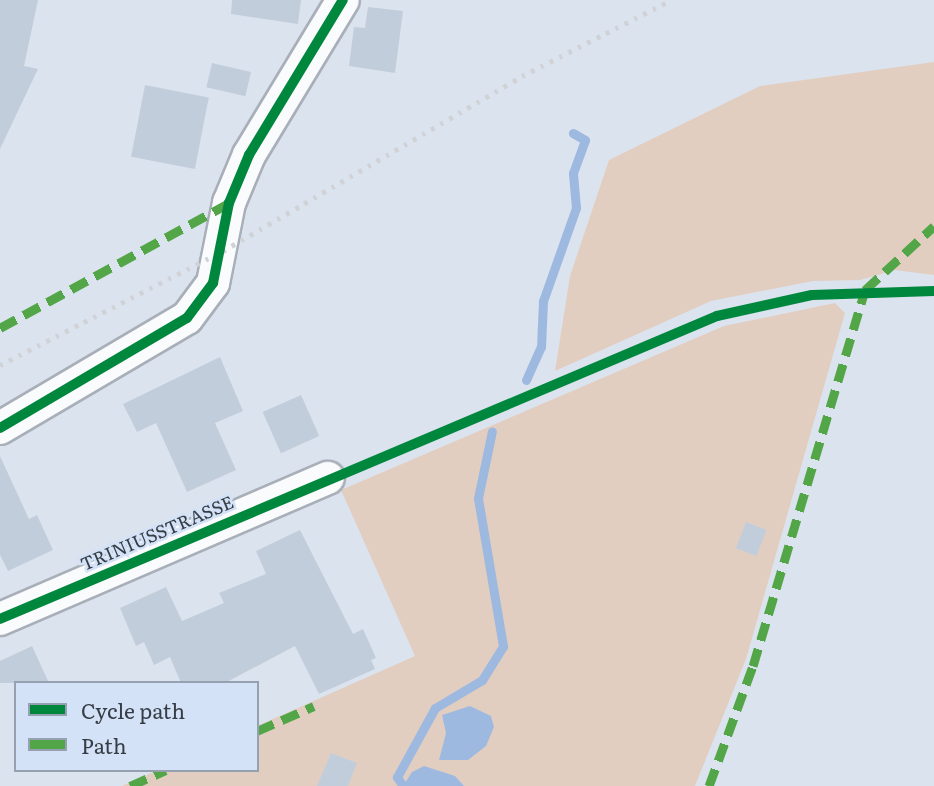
<!DOCTYPE html>
<style>
body{margin:0}
#map{position:relative;width:934px;height:786px;overflow:hidden;background:#dbe3ef;font-family:Literata,serif}
div>[style]{position:absolute}
.green>*{inset:0;background:#e2cec0}
.water>*{inset:0;background:#9eb9e0}
.stream>*{height:9px;margin:-4.5px;padding:0 4.5px;transform-origin:4.5px;border-radius:4.5px;background:#9eb9e0}
.building>*{inset:0;background:#c2cddc;transform-origin:0 0}
.roads{filter:drop-shadow(2px 0 #a8afb8) drop-shadow(-2px 0 #a8afb8) drop-shadow(0 2px #a8afb8) drop-shadow(0 -2px #a8afb8)}
.street>*{height:32px;margin:-16px;padding:0 16px;transform-origin:16px;border-radius:16px;background:#fafbfd}
.rail>*{height:5px;margin-top:-2.5px;transform-origin:0;background:repeating-linear-gradient(90deg,#d0d2d6 0 3.5px,transparent 0 10.5px)}
.quiet>*{height:9px;margin-top:-4.5px;transform-origin:0;background:repeating-linear-gradient(90deg,#53a647 0 18px,transparent 0 27px)}
.cycleway>*{height:10px;margin:-5px;padding:0 5px;transform-origin:5px;border-radius:5px;background:#00873e}
span{translate:-50% -50%;white-space:nowrap;text-align:center;line-height:1.15;-webkit-text-stroke:5px #d3e2f7;paint-order:stroke}
.street-label{font-size:18px;color:#373d45}
.legend{position:absolute;left:14px;top:681px;width:245px;height:91px;box-sizing:border-box;background:#d3e2f7;border:2px solid #95a0b0;margin:0;padding:9px 12px;list-style:none;font-size:21px;color:#373d45}
.legend li{display:flex;align-items:center;gap:14px;height:35px}
.legend b{width:35px;border:2px solid #95a0b0}
</style>
<div id="map">
<div class="green">
<div style="clip-path:polygon(934px 62px,934px 275px,895px 270px,860px 280px,813px 281px,711px 301px,555px 371px,570px 276px,609px 160px,760px 86px)"></div>
<div style="clip-path:polygon(835px 303px,845px 313px,746px 659px,695px 786px,122px 786px,158px 770px,257px 770px,257px 726px,415px 656px,341px 490px,724px 326px)"></div>
</div>
<div class="water">
<div style="clip-path:polygon(470px 706px,491px 716px,494px 727px,486px 746px,468px 760px,439px 760px,446px 733px,442px 715px)"></div>
<div style="clip-path:polygon(424px 766px,455px 776px,464px 786px,403px 786px,412px 772px)"></div>
</div>
<div class="stream">
<div style="left:526px;top:380px;width:36px;rotate:-66deg"></div>
<div style="left:541px;top:347px;width:46px;rotate:-87.5deg"></div>
<div style="left:543px;top:301px;width:99px;rotate:-70.5deg"></div>
<div style="left:576px;top:208px;width:35px;rotate:-95deg"></div>
<div style="left:573px;top:173px;width:35px;rotate:-70deg"></div>
<div style="left:585px;top:140px;width:14px;rotate:-150deg"></div>
<div style="left:403px;top:786px;width:11px;rotate:-124deg"></div>
<div style="left:397px;top:777px;width:79px;rotate:-61.2deg"></div>
<div style="left:435px;top:708px;width:55px;rotate:-30.8deg"></div>
<div style="left:482px;top:680px;width:40px;rotate:-58deg"></div>
<div style="left:503px;top:646px;width:150px;rotate:-99.6deg"></div>
<div style="left:478px;top:498px;width:68px;rotate:-78.2deg"></div>
</div>
<div class="building">
<div style="clip-path:polygon(0 0,38px 0,24px 66px,38px 69px,0 149px)"></div>
<div style="clip-path:polygon(232px 0,301px 0,298px 24px,231px 14px)"></div>
<div style="clip-path:polygon(368px 7px,403px 11px,395px 73px,349px 66px,354px 27px,365px 28px)"></div>
<div style="left:212px;top:63px;width:40px;height:25px;rotate:13deg"></div>
<div style="left:145px;top:85px;width:65px;height:73px;rotate:11deg"></div>
<div style="clip-path:polygon(220px 357px,243px 411px,215px 423px,236px 470px,187px 492px,156px 423px,137px 432px,123px 404px)"></div>
<div style="left:301px;top:395px;width:45px;height:42px;rotate:66deg"></div>
<div style="clip-path:polygon(0 456px,29px 519px,37px 515px,53px 550px,8px 571px,0 555px)"></div>
<div style="left:746px;top:522px;width:22px;height:28px;rotate:21deg"></div>
<div style="clip-path:polygon(300px 530px,353px 634px,363px 629px,376px 658px,371px 660px,375px 669px,319px 694px,295px 646px,225px 683px,181px 683px,170px 657px,154px 665px,144px 642px,136px 646px,120px 608px,166px 587px,182px 621px,224px 603px,219px 593px,266px 574px,256px 551px)"></div>
<div style="clip-path:polygon(32px 646px,49px 683px,0 683px,0 661px)"></div>
<div style="clip-path:polygon(331px 753px,357px 763px,348px 786px,317px 786px)"></div>
</div>
<div class="roads">
<div class="street">
<div style="left:0;top:428px;width:217px;rotate:-30.5deg"></div>
<div style="left:187px;top:318px;width:44px;rotate:-53.4deg"></div>
<div style="left:213px;top:283px;width:82px;rotate:-78.7deg"></div>
<div style="left:229px;top:203px;width:52px;rotate:-67.4deg"></div>
<div style="left:249px;top:155px;width:181px;rotate:-58.8deg"></div>
<div style="left:0;top:619px;width:357px;rotate:-23.3deg"></div>
</div>
</div>
<div class="rail">
<div style="left:0;top:365px;width:250px;rotate:-27.1deg"></div>
<div style="left:223px;top:251px;width:346px;rotate:-30.3deg"></div>
<div style="left:522px;top:76px;width:167px;rotate:-27deg"></div>
</div>
<div class="quiet">
<div style="left:0;top:328px;width:261px;rotate:-28.6deg"></div>
<div style="left:257px;top:731px;width:62px;rotate:-23.7deg"></div>
<div style="left:130px;top:786px;width:39px;rotate:-24deg"></div>
<div style="left:709px;top:786px;width:128px;rotate:-69.9deg"></div>
<div style="left:753px;top:666px;width:392px;rotate:-73.4deg"></div>
<div style="left:865px;top:290px;width:94px;rotate:-42.8deg"></div>
</div>
<div class="cycleway">
<div style="left:0;top:428px;width:217px;rotate:-30.5deg"></div>
<div style="left:187px;top:318px;width:44px;rotate:-53.4deg"></div>
<div style="left:213px;top:283px;width:82px;rotate:-78.7deg"></div>
<div style="left:229px;top:203px;width:52px;rotate:-67.4deg"></div>
<div style="left:249px;top:155px;width:181px;rotate:-58.8deg"></div>
<div style="left:0;top:619px;width:778px;rotate:-22.91deg"></div>
<div style="left:717px;top:316px;width:97px;rotate:-12.5deg"></div>
<div style="left:812px;top:295px;width:122px;rotate:-1.9deg"></div>
</div>
<div class="street-label">
<span style="left:157px;top:533px;rotate:-23deg">TRINIUSSTRASSE</span>
</div>
<ul class="legend">
<li><b style="height:9px;background:#00873e"></b>Cycle path</li>
<li><b style="height:9px;background:#53a647"></b>Path</li>
</ul>
</div>
